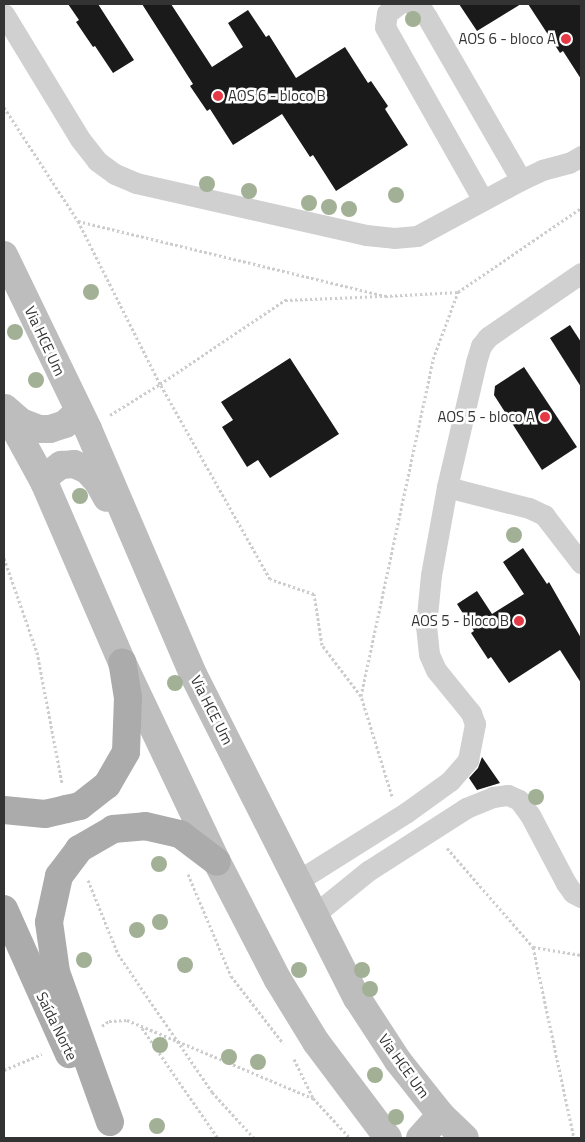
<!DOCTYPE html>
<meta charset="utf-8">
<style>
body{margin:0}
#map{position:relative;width:585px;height:1142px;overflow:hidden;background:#fff;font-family:"Titillium Web",sans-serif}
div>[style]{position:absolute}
.building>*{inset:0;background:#1a1a1a}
.path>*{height:3px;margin-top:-1.5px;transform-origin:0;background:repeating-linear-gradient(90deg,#cdcdcd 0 2.5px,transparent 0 5px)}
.minor>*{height:21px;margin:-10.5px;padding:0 10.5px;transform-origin:10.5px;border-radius:10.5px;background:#d0d0d0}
.secondary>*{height:28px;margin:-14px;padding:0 14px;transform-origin:14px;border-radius:14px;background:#bdbdbd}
.primary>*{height:28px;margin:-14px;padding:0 14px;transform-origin:14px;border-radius:14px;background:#ababab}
.trees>*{width:16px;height:16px;margin:-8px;border-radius:50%;background:#a2b095}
.dots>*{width:14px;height:14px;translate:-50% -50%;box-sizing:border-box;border:2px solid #fff;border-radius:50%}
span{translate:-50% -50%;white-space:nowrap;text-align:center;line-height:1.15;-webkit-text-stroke:5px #fff;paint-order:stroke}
.poi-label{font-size:15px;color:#333}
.right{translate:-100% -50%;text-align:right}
.left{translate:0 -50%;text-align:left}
.street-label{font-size:15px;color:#333}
.frame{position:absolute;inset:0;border:5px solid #333;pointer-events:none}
</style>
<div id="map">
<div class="building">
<div style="clip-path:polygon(68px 4px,98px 4px,134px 60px,113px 73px,95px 46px,93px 47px,76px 22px,79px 20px)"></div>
<div style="clip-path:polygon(142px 4px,171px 4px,212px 67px,243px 47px,228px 23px,248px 10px,266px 37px,269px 35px,296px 78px,345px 47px,368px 83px,371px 81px,388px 106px,385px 109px,408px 145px,336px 191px,313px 155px,310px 157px,282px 114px,233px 145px,210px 109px,207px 111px,190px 86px,193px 84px)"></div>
<div style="clip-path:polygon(459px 4px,521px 4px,477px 31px)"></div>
<div style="clip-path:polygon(528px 4px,581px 4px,581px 79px,563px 51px,560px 53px)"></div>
<div style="clip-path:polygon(570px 325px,581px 342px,581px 387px,550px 338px)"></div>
<div style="clip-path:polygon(290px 358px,339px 434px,270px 478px,258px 460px,247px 467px,222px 427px,233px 420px,221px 402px)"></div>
<div style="clip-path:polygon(524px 367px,577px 447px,542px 470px,494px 395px,495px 386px)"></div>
<div style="clip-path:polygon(523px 548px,547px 584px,549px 582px,581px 638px,581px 683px,560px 650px,509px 683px,491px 657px,488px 659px,471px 633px,474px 631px,457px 604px,477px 591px,492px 614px,524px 594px,503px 562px)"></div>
<div style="clip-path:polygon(482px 757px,500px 783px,477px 790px,469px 778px,478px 768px)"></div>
</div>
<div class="path">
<div style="left:4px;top:107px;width:136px;rotate:57deg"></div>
<div style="left:110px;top:415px;width:59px;rotate:-31.8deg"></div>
<div style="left:160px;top:384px;width:182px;rotate:-116.7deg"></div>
<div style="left:78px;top:221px;width:316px;rotate:13.7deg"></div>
<div style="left:385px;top:296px;width:73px;rotate:-3.1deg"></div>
<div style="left:458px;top:292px;width:149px;rotate:-34.3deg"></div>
<div style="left:4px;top:558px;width:100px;rotate:70.7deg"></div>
<div style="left:37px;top:652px;width:133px;rotate:79.2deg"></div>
<div style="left:361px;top:696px;width:64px;rotate:-127.4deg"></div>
<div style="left:322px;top:645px;width:52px;rotate:-98.9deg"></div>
<div style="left:314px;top:594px;width:46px;rotate:-161.2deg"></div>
<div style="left:270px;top:579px;width:224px;rotate:-119.4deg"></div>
<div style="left:160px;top:384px;width:151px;rotate:-33.9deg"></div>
<div style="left:285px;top:300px;width:97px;rotate:-2.4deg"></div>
<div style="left:392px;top:796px;width:105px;rotate:-107.2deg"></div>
<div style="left:361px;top:696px;width:345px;rotate:-77.9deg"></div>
<div style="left:433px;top:359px;width:72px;rotate:-69.5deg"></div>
<div style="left:447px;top:848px;width:131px;rotate:49deg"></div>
<div style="left:533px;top:947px;width:195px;rotate:77.9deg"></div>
<div style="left:188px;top:874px;width:111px;rotate:67.1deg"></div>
<div style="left:231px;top:976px;width:85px;rotate:52.2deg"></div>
<div style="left:88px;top:880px;width:80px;rotate:67.9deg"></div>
<div style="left:118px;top:954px;width:167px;rotate:55.7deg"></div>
<div style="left:212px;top:1092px;width:62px;rotate:47.6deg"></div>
<div style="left:533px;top:947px;width:49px;rotate:9.5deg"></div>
<div style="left:102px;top:1026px;width:9px;rotate:-36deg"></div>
<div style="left:109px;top:1021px;width:18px;rotate:-3deg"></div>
<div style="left:127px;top:1020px;width:202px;rotate:22.8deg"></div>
<div style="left:142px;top:1028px;width:134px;rotate:55.4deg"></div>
<div style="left:294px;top:1059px;width:43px;rotate:64deg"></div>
<div style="left:313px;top:1098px;width:54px;rotate:47.2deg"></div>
<div style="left:4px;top:1070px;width:41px;rotate:-22.8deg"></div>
</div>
<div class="minor">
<div style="left:399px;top:4px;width:15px;rotate:143deg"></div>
<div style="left:387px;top:13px;width:14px;rotate:98deg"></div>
<div style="left:385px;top:27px;width:199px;rotate:60.5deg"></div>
<div style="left:411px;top:4px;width:9px;rotate:13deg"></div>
<div style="left:420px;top:6px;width:13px;rotate:58deg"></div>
<div style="left:427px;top:17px;width:188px;rotate:60deg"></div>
<div style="left:4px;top:14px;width:146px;rotate:58.7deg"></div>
<div style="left:80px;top:139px;width:28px;rotate:52deg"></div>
<div style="left:97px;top:161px;width:22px;rotate:36deg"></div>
<div style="left:115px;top:174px;width:23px;rotate:23deg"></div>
<div style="left:136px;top:183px;width:236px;rotate:12.7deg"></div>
<div style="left:366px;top:235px;width:28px;rotate:6deg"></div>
<div style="left:394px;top:238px;width:23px;rotate:-5deg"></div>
<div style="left:417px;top:236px;width:118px;rotate:-28.3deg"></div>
<div style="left:521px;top:180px;width:23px;rotate:-25deg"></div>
<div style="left:542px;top:170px;width:28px;rotate:-15deg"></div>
<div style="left:569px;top:163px;width:14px;rotate:-30deg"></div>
<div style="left:447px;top:487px;width:85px;rotate:14.4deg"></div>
<div style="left:529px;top:508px;width:17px;rotate:25deg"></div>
<div style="left:544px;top:515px;width:61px;rotate:52.4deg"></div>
<div style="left:299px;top:880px;width:128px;rotate:-32.2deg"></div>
<div style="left:407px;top:812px;width:53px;rotate:-35.8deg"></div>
<div style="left:450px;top:781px;width:28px;rotate:-49deg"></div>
<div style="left:468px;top:760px;width:37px;rotate:-79deg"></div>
<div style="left:475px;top:724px;width:12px;rotate:-110deg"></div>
<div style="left:471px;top:713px;width:55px;rotate:-129.1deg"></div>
<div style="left:436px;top:670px;width:17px;rotate:-114deg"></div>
<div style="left:429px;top:654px;width:28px;rotate:-96deg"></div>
<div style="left:426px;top:626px;width:51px;rotate:-84.4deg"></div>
<div style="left:431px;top:575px;width:89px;rotate:-79.7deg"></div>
<div style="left:447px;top:487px;width:128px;rotate:-76.9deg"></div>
<div style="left:476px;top:362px;width:17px;rotate:-73deg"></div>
<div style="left:481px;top:346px;width:11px;rotate:-52deg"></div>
<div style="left:488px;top:337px;width:113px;rotate:-34.5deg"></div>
<div style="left:315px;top:914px;width:68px;rotate:-39.1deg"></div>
<div style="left:368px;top:871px;width:117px;rotate:-32.7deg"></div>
<div style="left:466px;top:808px;width:29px;rotate:-22deg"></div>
<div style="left:493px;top:797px;width:15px;rotate:-8deg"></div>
<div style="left:508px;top:795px;width:12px;rotate:24deg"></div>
<div style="left:519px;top:800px;width:19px;rotate:54deg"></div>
<div style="left:530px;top:815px;width:77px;rotate:62.1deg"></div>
<div style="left:566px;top:883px;width:12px;rotate:55deg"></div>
<div style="left:573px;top:893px;width:9px;rotate:27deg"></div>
</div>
<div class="secondary">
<div style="left:4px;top:255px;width:193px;rotate:64.2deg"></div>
<div style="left:88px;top:429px;width:267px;rotate:66.8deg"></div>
<div style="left:193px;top:674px;width:363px;rotate:63.2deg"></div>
<div style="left:357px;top:998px;width:75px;rotate:56.9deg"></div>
<div style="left:398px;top:1061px;width:69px;rotate:51.5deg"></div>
<div style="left:441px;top:1115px;width:33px;rotate:44deg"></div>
<div style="left:5px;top:408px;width:21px;rotate:41deg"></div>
<div style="left:21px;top:422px;width:19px;rotate:21deg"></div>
<div style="left:39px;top:429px;width:11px"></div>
<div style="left:50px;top:429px;width:16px;rotate:-18deg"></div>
<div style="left:65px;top:424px;width:18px;rotate:-43deg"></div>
<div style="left:4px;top:409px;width:83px;rotate:61.3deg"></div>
<div style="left:44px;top:482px;width:196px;rotate:66.6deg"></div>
<div style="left:122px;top:662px;width:221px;rotate:64.6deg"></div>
<div style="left:217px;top:862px;width:133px;rotate:62.7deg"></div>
<div style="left:278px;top:980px;width:73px;rotate:58.5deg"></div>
<div style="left:316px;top:1042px;width:120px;rotate:53.1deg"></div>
<div style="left:44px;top:482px;width:11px;rotate:-56deg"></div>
<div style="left:50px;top:473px;width:14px;rotate:-36deg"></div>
<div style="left:61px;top:465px;width:13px;rotate:-4deg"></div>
<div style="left:74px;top:464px;width:14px;rotate:25deg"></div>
<div style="left:87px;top:470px;width:16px;rotate:47deg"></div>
<div style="left:98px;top:482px;width:18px;rotate:61deg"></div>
<div style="left:420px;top:1138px;width:31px;rotate:-48deg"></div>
</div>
<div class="primary">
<div style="left:4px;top:810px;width:41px;rotate:5.6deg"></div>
<div style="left:45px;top:814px;width:22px;rotate:-13deg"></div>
<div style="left:66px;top:809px;width:14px;rotate:-12deg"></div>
<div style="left:80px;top:806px;width:34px;rotate:-38deg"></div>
<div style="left:107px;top:785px;width:38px;rotate:-60deg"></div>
<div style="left:126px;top:752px;width:54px;rotate:-87.9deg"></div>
<div style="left:128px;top:698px;width:36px;rotate:-99deg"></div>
<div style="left:4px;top:909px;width:159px;rotate:65.9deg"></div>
<div style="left:110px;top:1122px;width:159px;rotate:-109.8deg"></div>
<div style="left:56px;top:972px;width:50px;rotate:-98deg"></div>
<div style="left:49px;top:922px;width:47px;rotate:-77.7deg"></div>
<div style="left:59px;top:876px;width:34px;rotate:-53deg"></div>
<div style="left:79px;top:849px;width:39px;rotate:-30deg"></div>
<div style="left:113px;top:829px;width:32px;rotate:-5deg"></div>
<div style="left:145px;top:826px;width:36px;rotate:13deg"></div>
<div style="left:180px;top:834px;width:46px;rotate:37.1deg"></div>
</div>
<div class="trees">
<div style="left:413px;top:19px"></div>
<div style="left:207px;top:184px"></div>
<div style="left:249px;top:191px"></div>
<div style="left:396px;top:195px"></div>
<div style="left:309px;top:203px"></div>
<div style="left:329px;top:207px"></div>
<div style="left:349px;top:209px"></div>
<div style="left:91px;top:292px"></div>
<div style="left:15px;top:332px"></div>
<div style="left:36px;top:380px"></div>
<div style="left:80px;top:496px"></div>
<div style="left:514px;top:535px"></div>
<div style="left:175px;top:683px"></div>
<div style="left:536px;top:797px"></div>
<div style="left:159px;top:864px"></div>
<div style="left:160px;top:922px"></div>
<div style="left:137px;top:930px"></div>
<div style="left:84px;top:960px"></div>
<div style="left:185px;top:965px"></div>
<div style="left:299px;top:970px"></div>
<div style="left:362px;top:970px"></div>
<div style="left:370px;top:989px"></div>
<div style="left:160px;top:1045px"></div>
<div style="left:229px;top:1057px"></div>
<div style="left:258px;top:1062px"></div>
<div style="left:375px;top:1075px"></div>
<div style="left:396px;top:1117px"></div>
<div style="left:157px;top:1126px"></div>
</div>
<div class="dots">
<div style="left:566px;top:39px;background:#e63946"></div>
<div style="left:218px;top:96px;background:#e63946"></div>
<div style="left:545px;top:417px;background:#e63946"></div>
<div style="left:519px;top:621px;background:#e63946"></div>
</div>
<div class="poi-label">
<span class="right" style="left:556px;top:39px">AOS 6 - bloco A</span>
<span class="left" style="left:228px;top:96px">AOS 6 - bloco B</span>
<span class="right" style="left:535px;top:417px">AOS 5 - bloco A</span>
<span class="right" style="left:509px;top:621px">AOS 5 - bloco B</span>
</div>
<div class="street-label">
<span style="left:45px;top:341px;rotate:65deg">Via HCE Um</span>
<span style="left:212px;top:710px;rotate:63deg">Via HCE Um</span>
<span style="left:57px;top:1026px;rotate:64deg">Saída Norte</span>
<span style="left:404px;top:1066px;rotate:54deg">Via HCE Um</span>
</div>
<div class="frame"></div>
</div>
